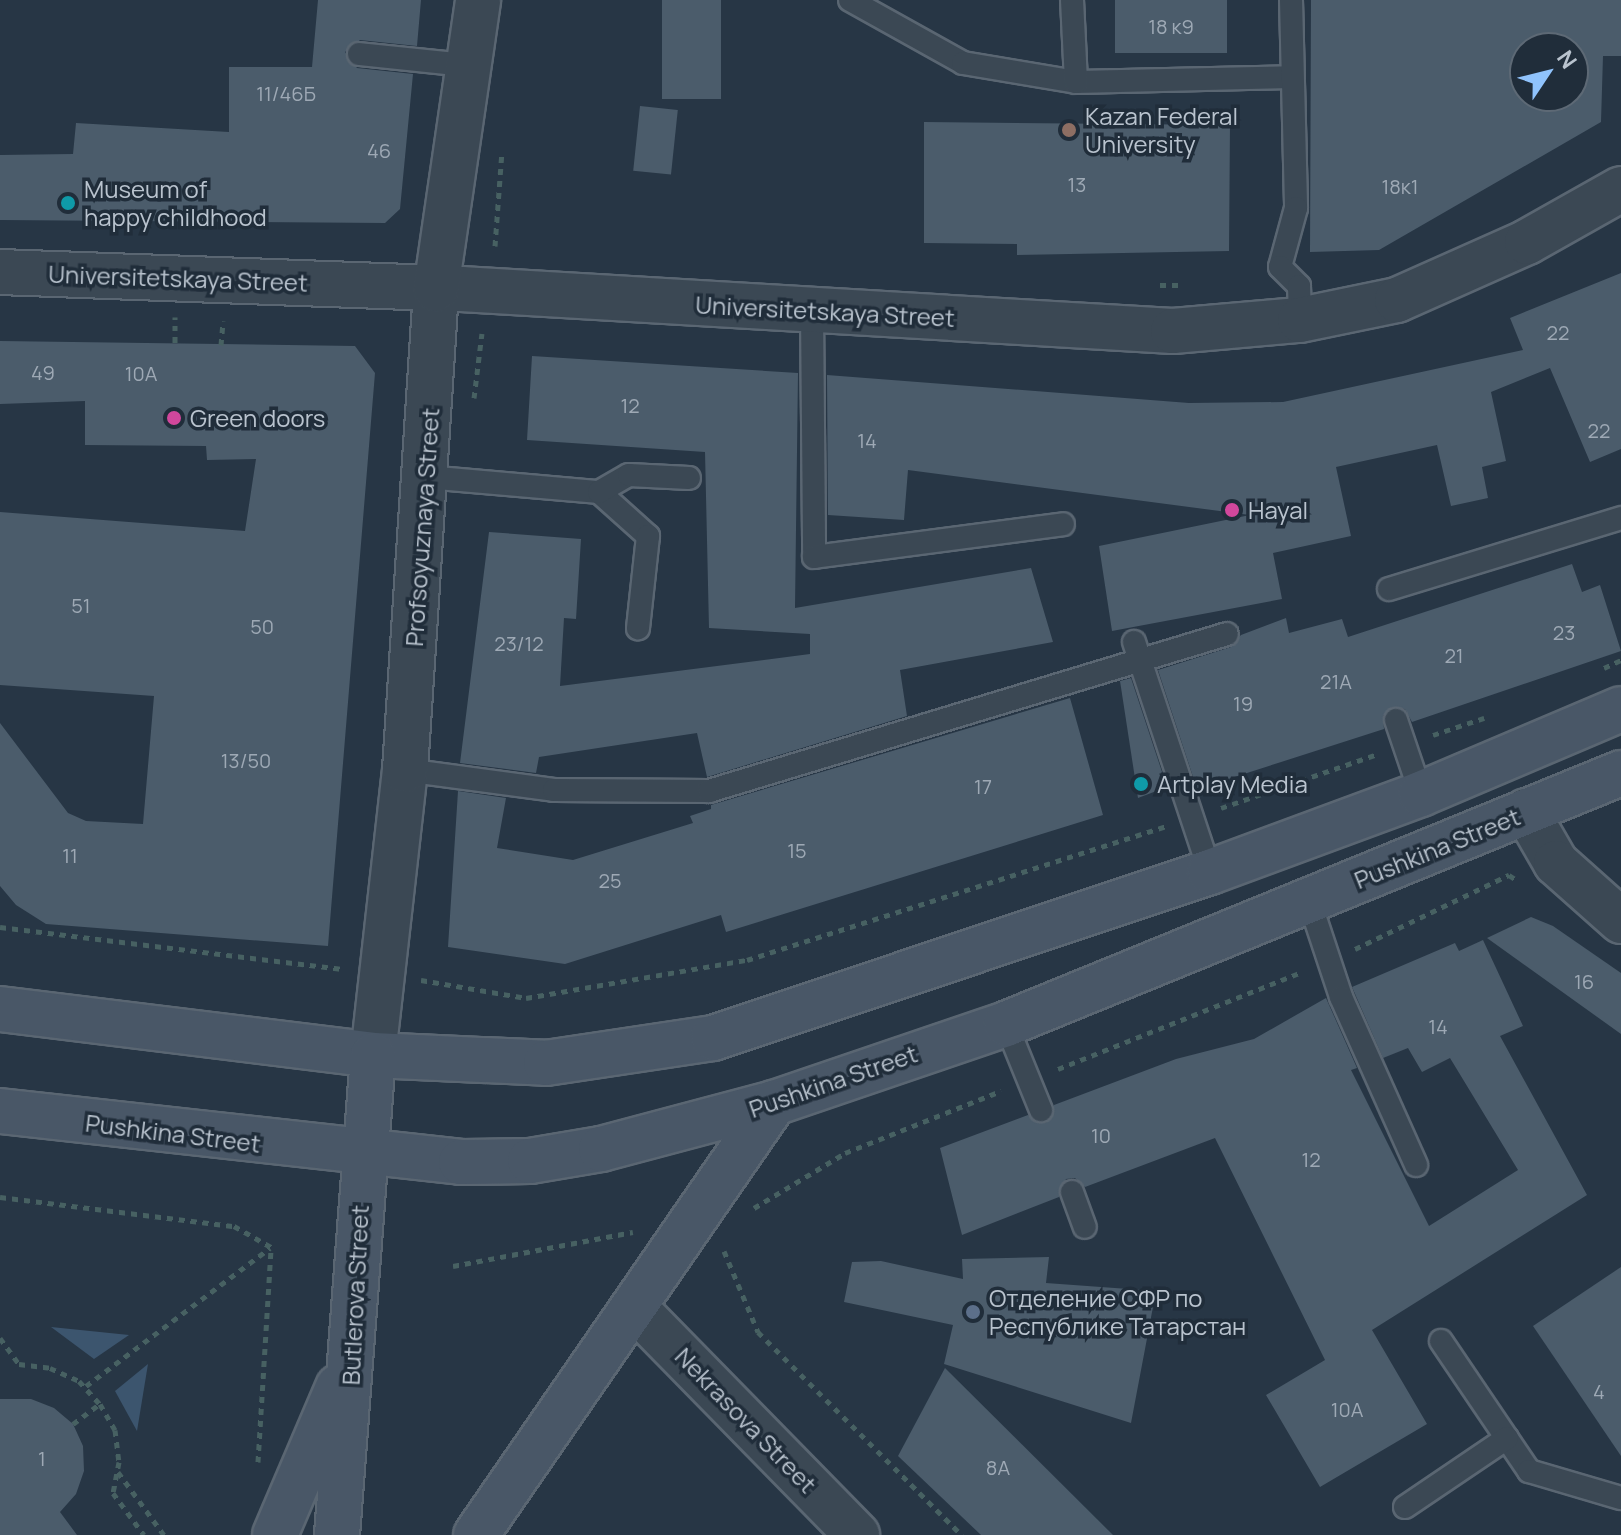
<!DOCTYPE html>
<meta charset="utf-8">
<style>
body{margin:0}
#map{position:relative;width:1621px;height:1535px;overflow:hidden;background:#273645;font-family:Manrope,sans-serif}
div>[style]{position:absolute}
.water>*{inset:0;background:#3c556e}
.building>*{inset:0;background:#4b5c6b;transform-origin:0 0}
.path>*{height:5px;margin-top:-2.5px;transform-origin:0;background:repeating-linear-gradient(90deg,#476162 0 6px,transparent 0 12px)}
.roads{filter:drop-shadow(2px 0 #5a6672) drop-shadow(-2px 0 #5a6672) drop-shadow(0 2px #5a6672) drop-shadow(0 -2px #5a6672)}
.service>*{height:22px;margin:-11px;padding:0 11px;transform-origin:11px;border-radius:11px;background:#3b4854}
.minor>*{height:44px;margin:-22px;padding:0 22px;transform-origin:22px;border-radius:22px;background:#3b4854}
.tertiary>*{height:44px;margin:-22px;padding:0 22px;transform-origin:22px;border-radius:22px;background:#3b4854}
.secondary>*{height:44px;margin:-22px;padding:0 22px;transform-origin:22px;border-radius:22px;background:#495767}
.dots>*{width:22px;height:22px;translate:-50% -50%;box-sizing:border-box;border:4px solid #202d3a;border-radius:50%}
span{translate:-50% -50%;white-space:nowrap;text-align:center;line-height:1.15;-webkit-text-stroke:7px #202d3a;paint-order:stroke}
.number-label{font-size:20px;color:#9ea9b5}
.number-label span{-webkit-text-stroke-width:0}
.poi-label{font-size:24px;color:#b9c3ce}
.left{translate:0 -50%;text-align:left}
.street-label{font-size:24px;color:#b9c3ce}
.north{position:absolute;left:1509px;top:32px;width:80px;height:80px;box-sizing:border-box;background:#202d3a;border:2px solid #5d6975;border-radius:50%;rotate:55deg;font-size:22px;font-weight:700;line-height:32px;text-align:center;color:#b9c3ce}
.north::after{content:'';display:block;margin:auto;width:28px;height:36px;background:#90c3fc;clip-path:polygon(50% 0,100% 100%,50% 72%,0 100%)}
</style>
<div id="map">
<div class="water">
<div style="clip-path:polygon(51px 1327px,129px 1335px,94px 1359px)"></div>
<div style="clip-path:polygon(148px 1364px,137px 1431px,115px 1391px)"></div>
</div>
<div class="building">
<div style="clip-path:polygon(318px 0,421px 0,417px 46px,360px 40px,345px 52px,357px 68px,413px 74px,400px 209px,385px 223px,0 220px,0 155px,73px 154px,76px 123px,229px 132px,229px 67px,312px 67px)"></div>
<div style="left:662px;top:0;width:59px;height:99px"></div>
<div style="left:1115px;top:0;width:112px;height:53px"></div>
<div style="clip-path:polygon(evenodd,1311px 0,1621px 0,1621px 56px,1603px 56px,1601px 122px,1379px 250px,1310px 252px,1311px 0,1525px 48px,1573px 48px,1573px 96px,1525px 96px,1525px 48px)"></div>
<div style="left:640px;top:106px;width:38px;height:65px;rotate:6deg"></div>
<div style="clip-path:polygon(924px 122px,1230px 125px,1229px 251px,1017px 255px,1017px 244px,924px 243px)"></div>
<div style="clip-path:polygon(1621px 273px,1621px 449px,1590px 462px,1550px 368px,1491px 392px,1506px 461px,1482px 467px,1488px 498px,1451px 506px,1437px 445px,1336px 467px,1351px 536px,1273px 553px,1282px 599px,1112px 631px,1099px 546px,1250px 515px,908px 470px,904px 520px,828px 515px,827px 375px,1189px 403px,1283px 402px,1523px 350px,1510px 318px)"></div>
<div style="clip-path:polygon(0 341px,355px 346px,375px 373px,328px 946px,46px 924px,16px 905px,0 886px,0 723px,68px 813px,86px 821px,143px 824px,154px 696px,0 685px,0 512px,245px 531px,256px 459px,207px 460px,206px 446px,85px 445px,85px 401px,0 404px)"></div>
<div style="clip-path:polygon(532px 356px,798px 373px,795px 608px,1031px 568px,1053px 642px,900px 670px,907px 716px,707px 777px,697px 733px,539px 757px,536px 773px,460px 763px,489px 532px,581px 539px,576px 619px,564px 618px,560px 686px,810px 654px,810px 634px,709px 628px,705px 452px,527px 440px)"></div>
<div style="clip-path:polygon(1572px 564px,1582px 592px,1600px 585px,1621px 651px,1412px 722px,1405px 709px,1392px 707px,1383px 716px,1384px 729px,1197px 789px,1158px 670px,1231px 647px,1241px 635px,1286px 618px,1289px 633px,1342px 619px,1348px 637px)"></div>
<div style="clip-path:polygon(1131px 678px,1167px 787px,1138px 798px,1120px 681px)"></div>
<div style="clip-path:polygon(1070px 698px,1103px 815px,726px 932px,721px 915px,565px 964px,448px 947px,458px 791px,506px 798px,497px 848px,573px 860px,693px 823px,690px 816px,711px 809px,711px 805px)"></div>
<div style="clip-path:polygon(1531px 917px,1553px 926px,1621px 973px,1621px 1034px,1487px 938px)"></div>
<div style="clip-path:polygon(1483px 940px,1523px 1026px,1500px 1036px,1587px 1195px,1372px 1330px,1427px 1424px,1320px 1487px,1266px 1395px,1325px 1360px,1215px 1138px,1085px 1187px,1075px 1178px,1066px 1179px,1059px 1197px,962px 1235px,940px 1148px,1028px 1115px,1046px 1123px,1054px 1105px,1176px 1059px,1254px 1039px,1326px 998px,1357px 1068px,1351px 1070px,1429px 1226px,1518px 1170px,1450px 1058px,1422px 1072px,1408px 1048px,1383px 1058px,1352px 987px,1455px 943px,1459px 951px)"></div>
<div style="clip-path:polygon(1049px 1257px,1046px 1283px,1156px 1291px,1131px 1423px,944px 1364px,953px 1325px,844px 1302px,852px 1262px,881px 1261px,963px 1279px,962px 1259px)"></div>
<div style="clip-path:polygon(1621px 1267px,1621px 1456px,1533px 1326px)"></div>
<div style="clip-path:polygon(945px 1368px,1113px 1535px,981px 1535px,898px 1456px)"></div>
<div style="clip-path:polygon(0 1399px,31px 1399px,54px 1408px,73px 1424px,83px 1446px,84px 1471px,76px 1494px,60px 1512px,77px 1535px,0 1535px)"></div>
</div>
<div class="path">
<div style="left:495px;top:246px;width:95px;rotate:-85.8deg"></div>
<div style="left:1160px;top:285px;width:22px"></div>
<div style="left:175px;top:343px;width:26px;rotate:-90deg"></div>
<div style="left:221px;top:345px;width:24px;rotate:-85deg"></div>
<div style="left:474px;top:398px;width:65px;rotate:-83deg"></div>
<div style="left:1604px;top:668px;width:19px;rotate:-25deg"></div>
<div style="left:1433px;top:735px;width:54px;rotate:-18.4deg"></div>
<div style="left:1221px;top:808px;width:166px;rotate:-19deg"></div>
<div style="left:0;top:927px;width:343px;rotate:7deg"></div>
<div style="left:1355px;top:949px;width:171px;rotate:-25.7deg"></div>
<div style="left:1509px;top:875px;width:7px;rotate:34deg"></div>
<div style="left:421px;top:980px;width:107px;rotate:9.7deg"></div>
<div style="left:526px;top:998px;width:224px;rotate:-9.8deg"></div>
<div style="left:747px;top:960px;width:440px;rotate:-17.7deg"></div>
<div style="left:1058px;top:1069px;width:263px;rotate:-21.7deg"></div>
<div style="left:0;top:1197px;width:236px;rotate:7.1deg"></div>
<div style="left:234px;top:1226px;width:43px;rotate:29.6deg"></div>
<div style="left:754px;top:1208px;width:106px;rotate:-31.1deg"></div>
<div style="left:845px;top:1153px;width:168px;rotate:-21.7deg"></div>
<div style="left:724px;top:1251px;width:88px;rotate:67.2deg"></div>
<div style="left:758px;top:1332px;width:288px;rotate:44.9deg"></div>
<div style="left:453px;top:1266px;width:183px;rotate:-10.7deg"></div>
<div style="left:0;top:1338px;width:32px;rotate:54deg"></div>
<div style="left:19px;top:1364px;width:31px;rotate:7deg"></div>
<div style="left:50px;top:1368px;width:32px;rotate:24deg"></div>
<div style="left:79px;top:1381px;width:31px;rotate:48deg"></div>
<div style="left:100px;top:1404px;width:30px;rotate:60deg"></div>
<div style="left:115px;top:1430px;width:32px;rotate:83deg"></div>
<div style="left:119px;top:1462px;width:32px;rotate:101deg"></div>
<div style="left:113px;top:1493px;width:52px;rotate:53.6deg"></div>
<div style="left:86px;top:1386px;width:230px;rotate:-36.9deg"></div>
<div style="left:73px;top:1424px;width:34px;rotate:-37deg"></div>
<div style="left:258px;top:1462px;width:215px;rotate:-86.5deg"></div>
<div style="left:118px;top:1472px;width:78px;rotate:53.9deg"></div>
</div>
<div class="roads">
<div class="service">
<div style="left:850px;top:0;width:129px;rotate:29.1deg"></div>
<div style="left:963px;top:63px;width:115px;rotate:9.5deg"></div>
<div style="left:1076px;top:82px;width:215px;rotate:-1.3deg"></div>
<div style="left:1072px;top:0;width:82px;rotate:87.2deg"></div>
<div style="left:1291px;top:0;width:208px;rotate:88.6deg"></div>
<div style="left:1296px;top:208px;width:61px;rotate:105.2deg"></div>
<div style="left:1280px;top:267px;width:27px;rotate:45deg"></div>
<div style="left:1299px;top:286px;width:34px;rotate:88deg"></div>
<div style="left:359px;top:54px;width:108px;rotate:5.9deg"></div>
<div style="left:812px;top:310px;width:247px;rotate:89.5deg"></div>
<div style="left:814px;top:557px;width:251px;rotate:-7.5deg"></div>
<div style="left:426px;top:477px;width:174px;rotate:5deg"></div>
<div style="left:599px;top:492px;width:66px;rotate:41.9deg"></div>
<div style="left:648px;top:536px;width:93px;rotate:96.2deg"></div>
<div style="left:599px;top:492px;width:34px;rotate:-30deg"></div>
<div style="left:629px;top:475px;width:60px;rotate:2.9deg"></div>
<div style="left:1389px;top:589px;width:243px;rotate:-17deg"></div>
<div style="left:1134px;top:642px;width:242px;rotate:71.7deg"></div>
<div style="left:1396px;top:720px;width:78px;rotate:71.3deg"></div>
<div style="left:405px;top:770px;width:150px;rotate:7.6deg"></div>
<div style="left:554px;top:790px;width:155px;rotate:0.4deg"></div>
<div style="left:709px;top:791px;width:541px;rotate:-16.86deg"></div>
<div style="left:1309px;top:900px;width:102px;rotate:71.7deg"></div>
<div style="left:1341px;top:997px;width:184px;rotate:65.9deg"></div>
<div style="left:1006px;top:1024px;width:93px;rotate:67.9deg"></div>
<div style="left:1072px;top:1192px;width:37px;rotate:70deg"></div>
<div style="left:1441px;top:1341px;width:157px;rotate:55.9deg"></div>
<div style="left:1529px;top:1471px;width:96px;rotate:16.4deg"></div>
<div style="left:1405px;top:1507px;width:123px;rotate:-34.1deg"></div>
</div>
<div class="minor">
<div style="left:0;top:272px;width:461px;rotate:2.1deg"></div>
<div style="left:461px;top:289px;width:713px;rotate:3.38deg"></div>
<div style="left:1173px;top:331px;width:127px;rotate:-5deg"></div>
<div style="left:1300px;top:320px;width:99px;rotate:-11.7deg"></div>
<div style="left:1397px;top:300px;width:142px;rotate:-24deg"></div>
<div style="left:1527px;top:242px;width:108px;rotate:-29.4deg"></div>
<div style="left:1526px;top:811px;width:60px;rotate:60deg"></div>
<div style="left:1556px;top:863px;width:87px;rotate:41.7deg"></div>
<div style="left:634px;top:1307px;width:319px;rotate:45.6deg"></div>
</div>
<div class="tertiary">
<div style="left:373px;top:1055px;width:287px;rotate:-83.6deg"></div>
<div style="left:405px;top:770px;width:482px;rotate:-86.3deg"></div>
<div style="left:436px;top:289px;width:292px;rotate:-81.7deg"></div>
</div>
<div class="secondary">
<div style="left:0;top:1009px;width:376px;rotate:7deg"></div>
<div style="left:373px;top:1055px;width:173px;rotate:2.6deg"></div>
<div style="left:546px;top:1063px;width:169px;rotate:-8.5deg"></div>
<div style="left:713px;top:1038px;width:524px;rotate:-18.47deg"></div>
<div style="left:1210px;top:872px;width:225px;rotate:-20.3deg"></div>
<div style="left:1421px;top:794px;width:217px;rotate:-23deg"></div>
<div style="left:0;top:1111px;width:464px;rotate:6.3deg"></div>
<div style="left:461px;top:1162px;width:69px;rotate:-0.8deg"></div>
<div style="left:530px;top:1161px;width:72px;rotate:-9.6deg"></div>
<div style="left:601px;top:1149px;width:179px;rotate:-14.9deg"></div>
<div style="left:774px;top:1103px;width:245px;rotate:-18.8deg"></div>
<div style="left:1006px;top:1024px;width:664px;rotate:-22.2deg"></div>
<div style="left:275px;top:1535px;width:161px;rotate:-66.9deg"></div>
<div style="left:337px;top:1535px;width:481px;rotate:-85.7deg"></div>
<div style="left:476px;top:1535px;width:525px;rotate:-55.4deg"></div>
</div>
</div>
<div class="dots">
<div style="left:1069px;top:130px;background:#8d6e63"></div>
<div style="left:68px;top:203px;background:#0f9aa8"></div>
<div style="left:174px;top:418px;background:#d1479c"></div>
<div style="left:1232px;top:510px;background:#d1479c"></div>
<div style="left:1141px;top:784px;background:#0f9aa8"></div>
<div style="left:973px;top:1312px;background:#5c6f8a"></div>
</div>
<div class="number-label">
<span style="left:1171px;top:26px">18 к9</span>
<span style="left:286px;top:93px">11/46Б</span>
<span style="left:379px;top:150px">46</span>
<span style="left:1077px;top:184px">13</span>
<span style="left:1400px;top:186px">18к1</span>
<span style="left:1558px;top:332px">22</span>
<span style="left:43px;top:372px">49</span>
<span style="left:141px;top:373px">10А</span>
<span style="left:630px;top:405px">12</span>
<span style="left:1599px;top:430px">22</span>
<span style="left:867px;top:440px">14</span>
<span style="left:81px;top:605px">51</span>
<span style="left:262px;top:626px">50</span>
<span style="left:1564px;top:632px">23</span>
<span style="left:519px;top:643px">23/12</span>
<span style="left:1454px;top:655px">21</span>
<span style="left:1336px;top:681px">21А</span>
<span style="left:1243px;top:703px">19</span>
<span style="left:246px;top:760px">13/50</span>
<span style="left:983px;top:786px">17</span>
<span style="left:797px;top:850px">15</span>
<span style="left:70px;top:855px">11</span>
<span style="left:610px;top:880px">25</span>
<span style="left:1584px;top:981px">16</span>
<span style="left:1438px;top:1026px">14</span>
<span style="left:1101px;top:1135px">10</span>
<span style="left:1311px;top:1159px">12</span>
<span style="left:1599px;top:1391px">4</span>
<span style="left:1347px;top:1409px">10А</span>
<span style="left:42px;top:1458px">1</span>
<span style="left:998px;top:1467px">8А</span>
</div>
<div class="poi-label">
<span class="left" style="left:1085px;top:130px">Kazan Federal<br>University</span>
<span class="left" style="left:84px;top:203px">Museum of<br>happy childhood</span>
<span class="left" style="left:190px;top:418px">Green doors</span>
<span class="left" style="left:1248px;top:510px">Hayal</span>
<span class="left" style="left:1157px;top:784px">Artplay Media</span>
<span class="left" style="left:989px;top:1312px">Отделение СФР по<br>Республике Татарстан</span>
</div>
<div class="street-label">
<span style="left:178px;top:278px;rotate:2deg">Universitetskaya Street</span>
<span style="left:825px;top:311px;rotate:3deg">Universitetskaya Street</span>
<span style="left:422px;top:527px;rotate:-86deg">Profsoyuznaya Street</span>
<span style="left:1437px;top:848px;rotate:-22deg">Pushkina Street</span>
<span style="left:833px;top:1081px;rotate:-19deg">Pushkina Street</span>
<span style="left:173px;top:1133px;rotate:7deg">Pushkina Street</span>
<span style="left:355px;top:1295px;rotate:-87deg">Butlerova Street</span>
<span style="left:746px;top:1420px;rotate:46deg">Nekrasova Street</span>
</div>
<div class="north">N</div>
</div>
